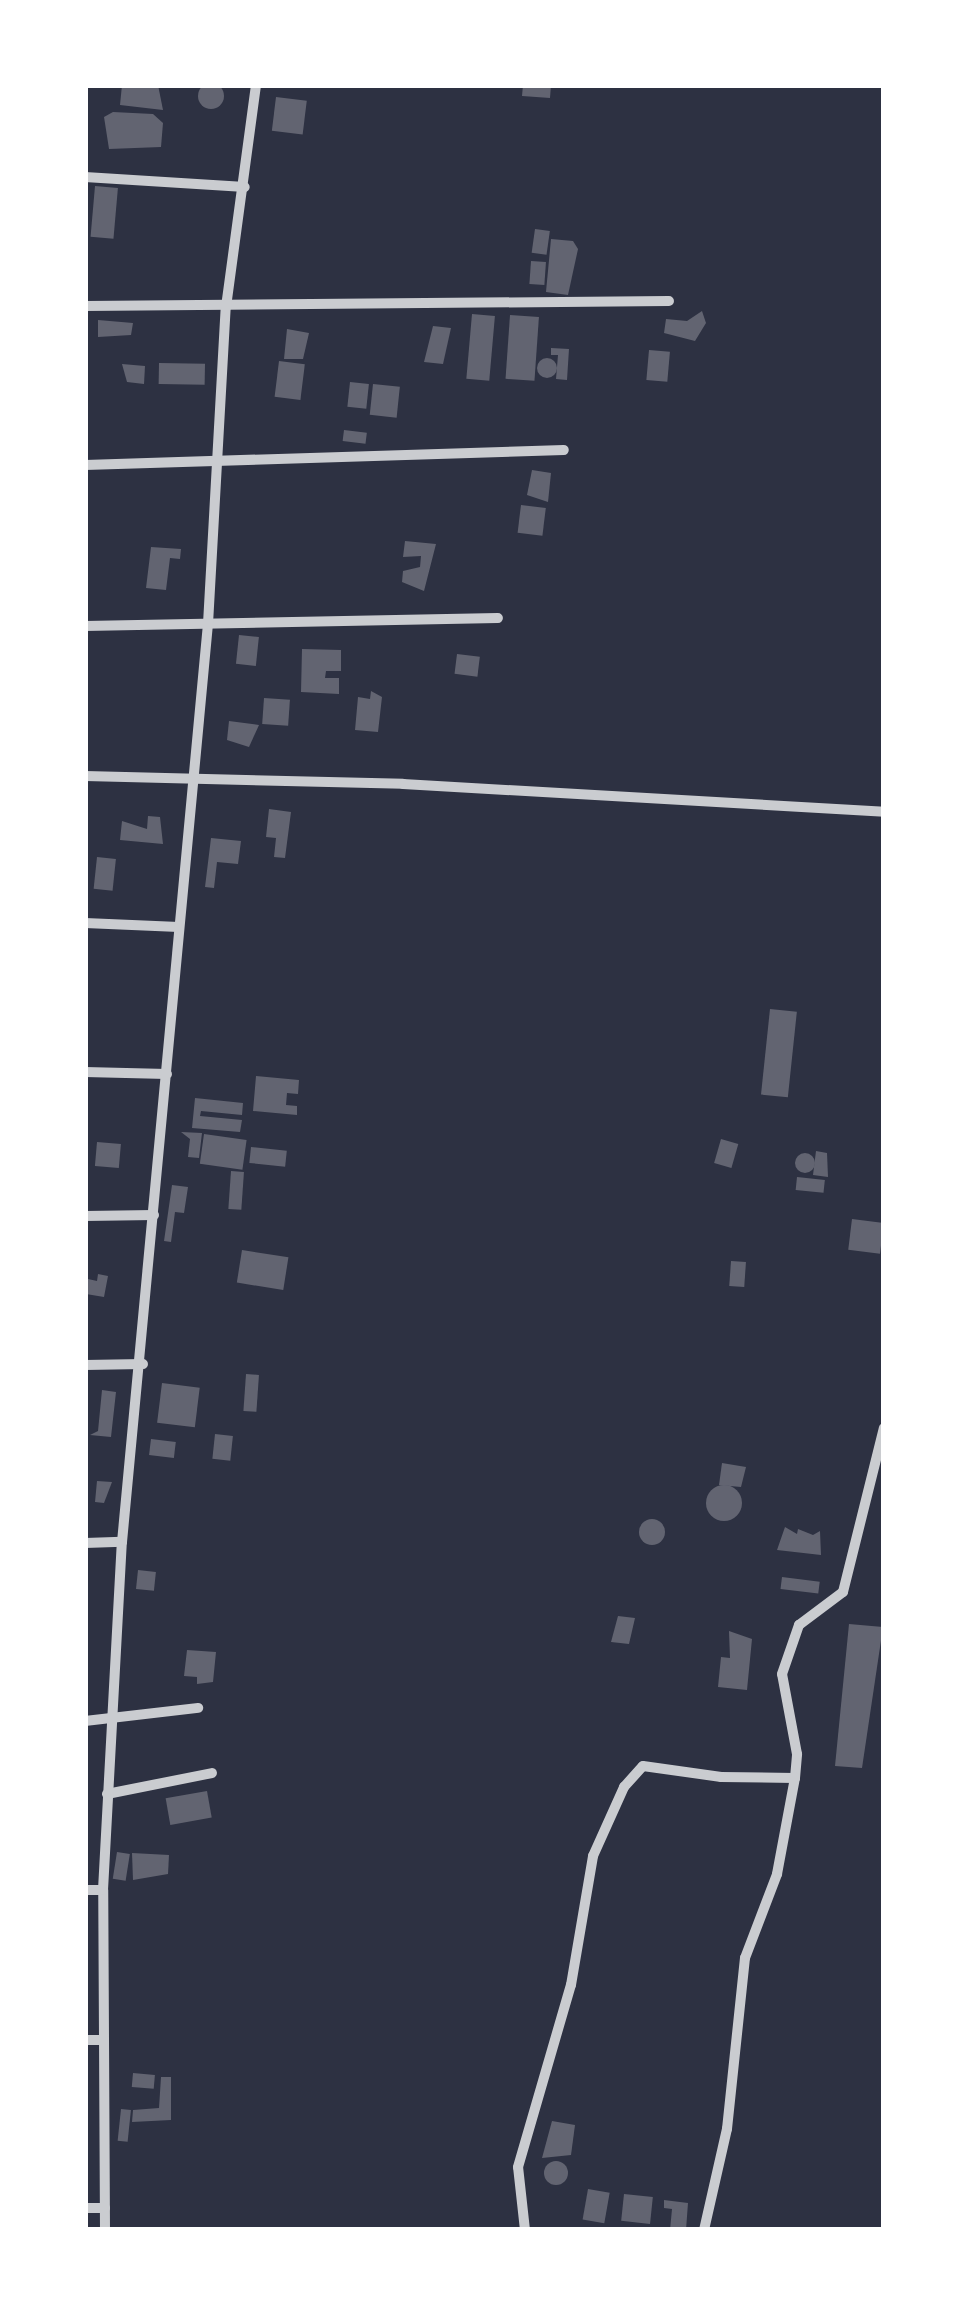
<!DOCTYPE html>
<style>
body{margin:0}
#map{position:relative;width:969px;height:2315px;overflow:hidden;background:#2d3142;font-family:Roboto,sans-serif}
div>[style]{position:absolute}
.building>*{inset:0;background:#626471;transform-origin:0 0}
.round{border-radius:50%}
.minor>*{height:10px;margin:-5px;padding:0 5px;transform-origin:5px;border-radius:5px;background:#caccd0}
span{translate:-50% -50%;white-space:nowrap;text-align:center;line-height:1.15;-webkit-text-stroke:8px #fff;paint-order:stroke}
.frame{position:absolute;inset:0;border:88px solid #fff;pointer-events:none}
</style>
<div id="map">
<div class="building">
<div class="round" style="left:198px;top:83px;width:26px;height:26px"></div>
<div style="clip-path:polygon(122px 85px,158px 85px,163px 110px,120px 105px)"></div>
<div style="clip-path:polygon(523px 85px,551px 85px,550px 98px,522px 96px)"></div>
<div style="left:276px;top:97px;width:31px;height:34px;rotate:7deg"></div>
<div style="clip-path:polygon(113px 112px,153px 114px,163px 123px,161px 147px,109px 149px,104px 117px)"></div>
<div style="left:95px;top:186px;width:23px;height:51px;rotate:5deg"></div>
<div style="left:535px;top:229px;width:15px;height:24px;rotate:8deg"></div>
<div style="clip-path:polygon(551px 239px,573px 241px,578px 249px,568px 295px,546px 292px)"></div>
<div style="left:531px;top:261px;width:15px;height:23px;rotate:4deg"></div>
<div style="clip-path:polygon(702px 311px,706px 323px,695px 341px,664px 333px,666px 319px,687px 321px)"></div>
<div style="left:472px;top:314px;width:23px;height:65px;rotate:5deg"></div>
<div style="left:510px;top:315px;width:29px;height:64px;rotate:4deg"></div>
<div style="clip-path:polygon(98px 320px,133px 323px,131px 335px,98px 337px)"></div>
<div style="clip-path:polygon(433px 326px,451px 328px,443px 364px,424px 362px)"></div>
<div style="clip-path:polygon(287px 329px,309px 333px,303px 359px,284px 359px)"></div>
<div style="clip-path:polygon(551px 348px,569px 349px,567px 380px,556px 379px,558px 355px,551px 355px)"></div>
<div style="left:649px;top:350px;width:21px;height:30px;rotate:5deg"></div>
<div class="round" style="left:537px;top:358px;width:20px;height:20px"></div>
<div style="left:279px;top:361px;width:26px;height:36px;rotate:7deg"></div>
<div style="left:159px;top:363px;width:46px;height:21px;rotate:1deg"></div>
<div style="clip-path:polygon(122px 364px,145px 366px,144px 384px,127px 382px)"></div>
<div style="left:350px;top:382px;width:19px;height:25px;rotate:6deg"></div>
<div style="left:373px;top:384px;width:27px;height:31px;rotate:6deg"></div>
<div style="left:344px;top:430px;width:23px;height:11px;rotate:7deg"></div>
<div style="clip-path:polygon(532px 470px,551px 473px,548px 502px,527px 495px)"></div>
<div style="left:521px;top:505px;width:25px;height:28px;rotate:7deg"></div>
<div style="clip-path:polygon(405px 541px,436px 544px,424px 591px,402px 582px,403px 571px,420px 567px,421px 556px,403px 557px)"></div>
<div style="clip-path:polygon(151px 547px,181px 549px,180px 559px,170px 558px,166px 590px,146px 588px)"></div>
<div style="left:239px;top:635px;width:20px;height:29px;rotate:6deg"></div>
<div style="clip-path:polygon(302px 649px,341px 650px,341px 671px,326px 671px,325px 678px,339px 678px,339px 694px,301px 692px)"></div>
<div style="left:457px;top:654px;width:23px;height:20px;rotate:7deg"></div>
<div style="clip-path:polygon(371px 691px,382px 697px,378px 732px,355px 730px,358px 697px,370px 699px)"></div>
<div style="left:264px;top:698px;width:26px;height:26px;rotate:4deg"></div>
<div style="clip-path:polygon(229px 721px,259px 725px,249px 747px,227px 740px)"></div>
<div style="clip-path:polygon(269px 809px,291px 812px,285px 858px,274px 857px,276px 838px,266px 837px)"></div>
<div style="clip-path:polygon(148px 816px,160px 817px,163px 844px,120px 840px,122px 821px,147px 829px)"></div>
<div style="clip-path:polygon(211px 838px,241px 841px,238px 864px,217px 862px,214px 888px,205px 887px)"></div>
<div style="left:97px;top:857px;width:19px;height:32px;rotate:6deg"></div>
<div style="left:770px;top:1009px;width:27px;height:86px;rotate:6deg"></div>
<div style="clip-path:polygon(256px 1076px,299px 1080px,298px 1094px,287px 1093px,286px 1105px,297px 1106px,297px 1115px,253px 1111px)"></div>
<div style="clip-path:polygon(195px 1098px,243px 1103px,242px 1115px,201px 1111px,200px 1116px,242px 1120px,240px 1132px,192px 1128px)"></div>
<div style="clip-path:polygon(181px 1132px,202px 1133px,199px 1158px,188px 1157px,190px 1139px)"></div>
<div style="left:204px;top:1134px;width:43px;height:30px;rotate:8deg"></div>
<div style="left:721px;top:1139px;width:18px;height:25px;rotate:16deg"></div>
<div style="left:97px;top:1142px;width:24px;height:24px;rotate:5deg"></div>
<div style="left:251px;top:1147px;width:36px;height:16px;rotate:6deg"></div>
<div style="clip-path:polygon(816px 1151px,827px 1153px,828px 1177px,813px 1175px)"></div>
<div class="round" style="left:795px;top:1153px;width:20px;height:20px"></div>
<div style="left:231px;top:1171px;width:13px;height:38px;rotate:4deg"></div>
<div style="left:797px;top:1177px;width:28px;height:13px;rotate:6deg"></div>
<div style="clip-path:polygon(172px 1185px,188px 1187px,184px 1213px,175px 1212px,171px 1242px,164px 1241px)"></div>
<div style="left:852px;top:1219px;width:32px;height:31px;rotate:7deg"></div>
<div style="left:242px;top:1250px;width:47px;height:33px;rotate:9deg"></div>
<div style="left:731px;top:1261px;width:15px;height:25px;rotate:4deg"></div>
<div style="clip-path:polygon(98px 1274px,108px 1276px,104px 1297px,86px 1294px,88px 1279px,97px 1281px)"></div>
<div style="left:246px;top:1374px;width:13px;height:37px;rotate:4deg"></div>
<div style="left:162px;top:1383px;width:38px;height:40px;rotate:7deg"></div>
<div style="clip-path:polygon(102px 1390px,116px 1392px,111px 1437px,90px 1435px,98px 1431px)"></div>
<div style="left:215px;top:1434px;width:18px;height:25px;rotate:6deg"></div>
<div style="left:151px;top:1439px;width:25px;height:16px;rotate:7deg"></div>
<div style="clip-path:polygon(722px 1463px,746px 1467px,741px 1487px,719px 1485px)"></div>
<div style="clip-path:polygon(97px 1481px,112px 1482px,104px 1503px,95px 1502px)"></div>
<div class="round" style="left:706px;top:1485px;width:36px;height:36px"></div>
<div class="round" style="left:639px;top:1519px;width:26px;height:26px"></div>
<div style="clip-path:polygon(785px 1527px,797px 1534px,798px 1529px,813px 1535px,820px 1531px,821px 1555px,777px 1550px)"></div>
<div style="left:138px;top:1570px;width:18px;height:19px;rotate:6deg"></div>
<div style="left:782px;top:1577px;width:38px;height:12px;rotate:7deg"></div>
<div style="clip-path:polygon(618px 1616px,635px 1618px,629px 1644px,611px 1642px)"></div>
<div style="clip-path:polygon(849px 1624px,883px 1627px,862px 1768px,835px 1766px)"></div>
<div style="clip-path:polygon(729px 1631px,752px 1639px,747px 1690px,718px 1687px,721px 1657px,730px 1658px)"></div>
<div style="clip-path:polygon(187px 1650px,216px 1652px,213px 1682px,197px 1684px,197px 1677px,184px 1676px)"></div>
<div style="left:207px;top:1791px;width:27px;height:42px;rotate:80deg"></div>
<div style="left:117px;top:1852px;width:13px;height:27px;rotate:9deg"></div>
<div style="clip-path:polygon(132px 1853px,169px 1855px,168px 1874px,133px 1880px)"></div>
<div style="left:133px;top:2073px;width:22px;height:14px;rotate:5deg"></div>
<div style="clip-path:polygon(161px 2077px,171px 2077px,171px 2120px,132px 2122px,133px 2110px,159px 2108px)"></div>
<div style="left:121px;top:2109px;width:10px;height:32px;rotate:6deg"></div>
<div style="clip-path:polygon(552px 2121px,575px 2125px,571px 2155px,542px 2158px)"></div>
<div class="round" style="left:544px;top:2161px;width:24px;height:24px"></div>
<div style="left:588px;top:2189px;width:22px;height:31px;rotate:10deg"></div>
<div style="left:624px;top:2194px;width:29px;height:27px;rotate:6deg"></div>
<div style="clip-path:polygon(664px 2200px,688px 2203px,686px 2230px,670px 2230px,672px 2209px,664px 2208px)"></div>
</div>
<div class="minor">
<div style="left:85px;top:177px;width:160px;rotate:3.6deg"></div>
<div style="left:85px;top:306px;width:584px;rotate:-0.49deg"></div>
<div style="left:85px;top:465px;width:479px;rotate:-1.8deg"></div>
<div style="left:85px;top:626px;width:413px;rotate:-1.1deg"></div>
<div style="left:85px;top:776px;width:318px;rotate:1.4deg"></div>
<div style="left:403px;top:784px;width:482px;rotate:3.3deg"></div>
<div style="left:85px;top:923px;width:94px;rotate:2.4deg"></div>
<div style="left:85px;top:1072px;width:82px;rotate:1.4deg"></div>
<div style="left:85px;top:1216px;width:69px;rotate:-0.8deg"></div>
<div style="left:85px;top:1365px;width:58px;rotate:-1deg"></div>
<div style="left:85px;top:1543px;width:37px;rotate:-2deg"></div>
<div style="left:85px;top:1721px;width:114px;rotate:-6.6deg"></div>
<div style="left:107px;top:1794px;width:107px;rotate:-11.3deg"></div>
<div style="left:85px;top:1890px;width:18px"></div>
<div style="left:85px;top:2040px;width:19px"></div>
<div style="left:85px;top:2208px;width:20px"></div>
<div style="left:105px;top:2230px;width:340px;rotate:-90.3deg"></div>
<div style="left:103px;top:1890px;width:349px;rotate:-86.9deg"></div>
<div style="left:122px;top:1542px;width:922px;rotate:-84.65deg"></div>
<div style="left:208px;top:624px;width:318px;rotate:-86.8deg"></div>
<div style="left:226px;top:307px;width:224px;rotate:-82.3deg"></div>
<div style="left:525px;top:2230px;width:63px;rotate:-96.3deg"></div>
<div style="left:518px;top:2167px;width:190px;rotate:-73.8deg"></div>
<div style="left:571px;top:1985px;width:131px;rotate:-80.3deg"></div>
<div style="left:593px;top:1856px;width:76px;rotate:-65.8deg"></div>
<div style="left:624px;top:1787px;width:28px;rotate:-48deg"></div>
<div style="left:643px;top:1766px;width:79px;rotate:8deg"></div>
<div style="left:721px;top:1777px;width:74px;rotate:0.8deg"></div>
<div style="left:795px;top:1778px;width:24px;rotate:-85deg"></div>
<div style="left:797px;top:1754px;width:81px;rotate:-100.6deg"></div>
<div style="left:782px;top:1674px;width:52px;rotate:-70.9deg"></div>
<div style="left:799px;top:1625px;width:55px;rotate:-36.9deg"></div>
<div style="left:843px;top:1592px;width:169px;rotate:-76deg"></div>
<div style="left:704px;top:2230px;width:104px;rotate:-77.2deg"></div>
<div style="left:727px;top:2129px;width:172px;rotate:-84deg"></div>
<div style="left:745px;top:1958px;width:90px;rotate:-69.1deg"></div>
<div style="left:777px;top:1874px;width:98px;rotate:-79.4deg"></div>
</div>
<div class="frame"></div>
</div>
